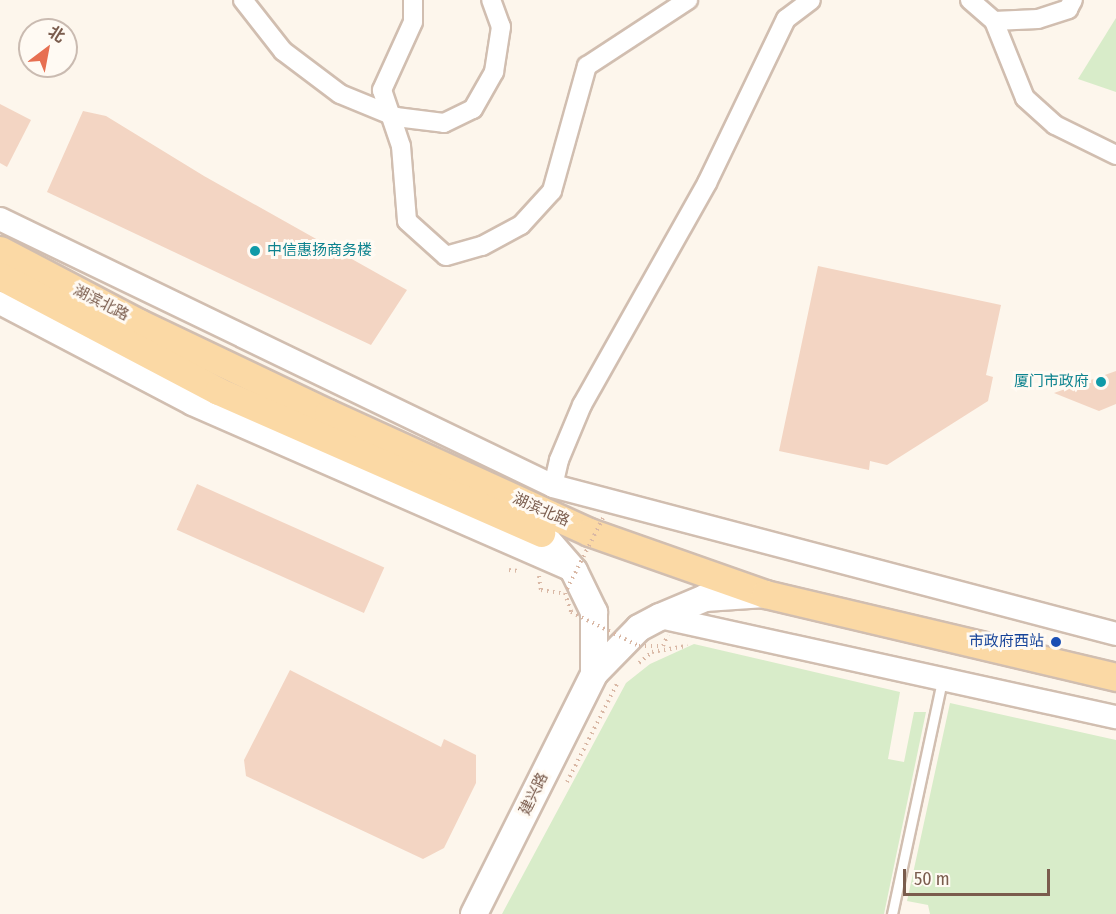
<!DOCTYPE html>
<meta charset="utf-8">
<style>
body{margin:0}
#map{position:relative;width:1116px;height:914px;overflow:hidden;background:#fdf6ec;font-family:"Fira Sans Condensed","Noto Sans SC",sans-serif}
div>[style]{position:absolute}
.green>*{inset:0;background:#d8ecc9}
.building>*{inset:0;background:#f3d5c3;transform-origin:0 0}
.path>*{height:4px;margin-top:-2px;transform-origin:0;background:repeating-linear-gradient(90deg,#d9b8a5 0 1.5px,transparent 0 6px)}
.roads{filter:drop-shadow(2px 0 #d1beb0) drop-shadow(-2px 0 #d1beb0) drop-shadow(0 2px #d1beb0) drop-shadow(0 -2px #d1beb0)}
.service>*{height:9px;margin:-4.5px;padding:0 4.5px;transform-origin:4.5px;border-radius:4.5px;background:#fff}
.minor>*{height:18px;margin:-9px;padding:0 9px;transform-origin:9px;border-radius:9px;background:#fff}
.tertiary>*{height:22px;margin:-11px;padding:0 11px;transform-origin:11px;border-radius:11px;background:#fff}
.secondary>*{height:26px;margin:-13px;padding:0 13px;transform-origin:13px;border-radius:13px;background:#fff}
.primary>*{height:27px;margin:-13.5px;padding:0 13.5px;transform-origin:13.5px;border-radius:13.5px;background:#fbd9a5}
.path-bridge>*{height:4px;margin-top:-2px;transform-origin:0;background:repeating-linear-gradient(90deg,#d9b8a5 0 1.5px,transparent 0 6px)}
.dots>*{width:16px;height:16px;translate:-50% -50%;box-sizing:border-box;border:3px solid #fffaf3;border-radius:50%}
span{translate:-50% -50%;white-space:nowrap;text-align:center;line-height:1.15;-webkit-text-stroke:6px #fffaf3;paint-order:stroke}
.culture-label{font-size:15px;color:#0d838f}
.left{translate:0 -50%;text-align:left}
.right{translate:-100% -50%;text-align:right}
.street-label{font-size:15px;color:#7a5c4d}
.transit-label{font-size:15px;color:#164399}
.north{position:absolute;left:18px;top:18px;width:60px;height:60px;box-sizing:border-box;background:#fffaf3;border:2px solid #cabbb1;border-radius:50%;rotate:32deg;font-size:16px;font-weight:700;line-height:24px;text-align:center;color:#7a5c4d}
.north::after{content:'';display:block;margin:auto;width:21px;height:27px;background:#e76f51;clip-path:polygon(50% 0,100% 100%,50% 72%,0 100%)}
.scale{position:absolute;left:903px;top:869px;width:147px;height:27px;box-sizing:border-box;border:3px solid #7a5c4d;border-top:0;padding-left:8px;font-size:18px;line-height:21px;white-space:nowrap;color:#7a5c4d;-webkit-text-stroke:4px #fffaf3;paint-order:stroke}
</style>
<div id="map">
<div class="green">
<div style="clip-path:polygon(1116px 18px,1116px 92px,1078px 79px)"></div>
<div style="clip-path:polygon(694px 644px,900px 692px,888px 759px,904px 762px,914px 712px,926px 712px,884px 914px,502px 914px,626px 683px,650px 664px)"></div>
<div style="clip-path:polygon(950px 703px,1116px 740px,1116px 914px,930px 914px,928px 905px,907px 901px)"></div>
</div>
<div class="building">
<div style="clip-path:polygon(0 104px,31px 120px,7px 167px,0 163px)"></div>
<div style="clip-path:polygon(83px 111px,106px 116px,204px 176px,407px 290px,371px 345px,47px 192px)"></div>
<div style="clip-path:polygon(818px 266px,1001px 305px,986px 375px,993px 377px,988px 401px,887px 465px,870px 461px,869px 470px,779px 451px)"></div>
<div style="clip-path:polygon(1116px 371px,1116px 404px,1099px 411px,1054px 393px)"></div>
<div style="left:197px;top:484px;width:205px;height:50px;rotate:24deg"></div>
<div style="clip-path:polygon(290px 670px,441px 747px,444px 739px,476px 755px,476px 783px,444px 848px,423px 859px,246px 776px,244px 760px)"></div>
</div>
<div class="path">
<div style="left:509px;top:570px;width:10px;rotate:6deg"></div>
<div style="left:539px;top:576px;width:14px;rotate:82deg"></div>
<div style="left:541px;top:590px;width:20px;rotate:9deg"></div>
<div style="left:639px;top:663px;width:17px;rotate:-40deg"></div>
<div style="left:652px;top:652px;width:36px;rotate:-10deg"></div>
<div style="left:567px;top:782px;width:112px;rotate:-63deg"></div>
</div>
<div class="roads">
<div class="service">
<div style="left:892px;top:914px;width:239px;rotate:-77.9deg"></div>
</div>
<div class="minor">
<div style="left:243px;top:0;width:65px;rotate:51.9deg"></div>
<div style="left:283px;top:51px;width:71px;rotate:37deg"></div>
<div style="left:340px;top:94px;width:61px;rotate:22.3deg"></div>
<div style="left:396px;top:117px;width:48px;rotate:7.1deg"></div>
<div style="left:444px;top:123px;width:32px;rotate:-26deg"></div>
<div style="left:473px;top:109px;width:43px;rotate:-60.4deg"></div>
<div style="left:494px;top:72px;width:46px;rotate:-81.2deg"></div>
<div style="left:501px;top:27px;width:29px;rotate:-110deg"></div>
<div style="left:413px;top:0;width:22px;rotate:90deg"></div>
<div style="left:413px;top:22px;width:75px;rotate:114.5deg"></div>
<div style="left:382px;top:90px;width:59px;rotate:71.3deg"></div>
<div style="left:401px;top:146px;width:75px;rotate:85.4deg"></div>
<div style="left:407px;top:221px;width:52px;rotate:41.9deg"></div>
<div style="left:446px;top:256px;width:37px;rotate:-16deg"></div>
<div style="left:482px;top:246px;width:44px;rotate:-28.3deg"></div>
<div style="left:521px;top:225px;width:46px;rotate:-47.6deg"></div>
<div style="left:552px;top:191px;width:130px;rotate:-74.4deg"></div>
<div style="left:587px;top:66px;width:121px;rotate:-33.2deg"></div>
<div style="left:970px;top:0;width:32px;rotate:41deg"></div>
<div style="left:994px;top:21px;width:83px;rotate:68.1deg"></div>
<div style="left:1025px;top:98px;width:40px;rotate:42deg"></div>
<div style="left:1055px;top:125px;width:68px;rotate:26.2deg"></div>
<div style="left:994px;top:21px;width:44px;rotate:-2.6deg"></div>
<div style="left:1038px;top:19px;width:32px;rotate:-18deg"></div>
<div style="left:1068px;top:9px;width:10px;rotate:-61deg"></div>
<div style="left:553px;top:486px;width:27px;rotate:-77deg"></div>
<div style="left:559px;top:460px;width:60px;rotate:-67.3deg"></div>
<div style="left:582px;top:405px;width:255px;rotate:-60.6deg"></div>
<div style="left:707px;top:183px;width:182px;rotate:-64.3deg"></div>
<div style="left:786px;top:19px;width:31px;rotate:-37deg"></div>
</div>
<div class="tertiary">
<div style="left:0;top:219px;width:614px;rotate:25.77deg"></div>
<div style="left:553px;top:486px;width:582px;rotate:14.73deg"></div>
<div style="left:0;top:303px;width:217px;rotate:27.7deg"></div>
<div style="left:192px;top:404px;width:417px;rotate:23.6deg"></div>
<div style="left:660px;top:617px;width:467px;rotate:12.4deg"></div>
</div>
<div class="secondary">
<div style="left:541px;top:533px;width:50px;rotate:49deg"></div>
<div style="left:574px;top:571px;width:46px;rotate:64deg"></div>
<div style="left:594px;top:612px;width:62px;rotate:90deg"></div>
<div style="left:474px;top:914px;width:268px;rotate:-63.4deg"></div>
<div style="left:594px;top:674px;width:64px;rotate:-45.6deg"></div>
<div style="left:639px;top:628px;width:24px;rotate:-28deg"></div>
<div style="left:660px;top:617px;width:49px;rotate:-22.9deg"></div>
<div style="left:705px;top:598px;width:60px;rotate:-3.8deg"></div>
</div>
<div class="primary">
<div style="left:0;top:250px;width:157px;rotate:27.7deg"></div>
<div style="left:139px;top:323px;width:209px;rotate:25.5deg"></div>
<div style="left:328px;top:413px;width:287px;rotate:24.5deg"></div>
<div style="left:589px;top:532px;width:187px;rotate:19.4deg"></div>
<div style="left:765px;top:594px;width:361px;rotate:13.3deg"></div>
<div style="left:0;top:276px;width:246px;rotate:27.8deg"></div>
<div style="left:218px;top:391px;width:353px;rotate:23.7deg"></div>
</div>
</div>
<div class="path-bridge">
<div style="left:603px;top:518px;width:84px;rotate:116.9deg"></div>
<div style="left:565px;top:593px;width:20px;rotate:72deg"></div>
<div style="left:571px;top:612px;width:76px;rotate:26.6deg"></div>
<div style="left:639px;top:646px;width:24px"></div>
<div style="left:663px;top:646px;width:12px;rotate:-66deg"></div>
</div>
<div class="dots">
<div style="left:255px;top:251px;background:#0f9aa8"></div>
<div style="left:1101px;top:382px;background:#0f9aa8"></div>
<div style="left:1056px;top:642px;background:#1a4fb4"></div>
</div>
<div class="culture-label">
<span class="left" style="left:267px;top:251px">中信惠扬商务楼</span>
<span class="right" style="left:1089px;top:382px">厦门市政府</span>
</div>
<div class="street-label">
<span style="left:101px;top:303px;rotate:27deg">湖滨北路</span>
<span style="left:541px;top:510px;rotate:24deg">湖滨北路</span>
<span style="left:534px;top:794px;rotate:-64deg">建兴路</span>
</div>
<div class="transit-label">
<span class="right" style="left:1044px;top:642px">市政府西站</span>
</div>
<div class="north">北</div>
<div class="scale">50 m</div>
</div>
